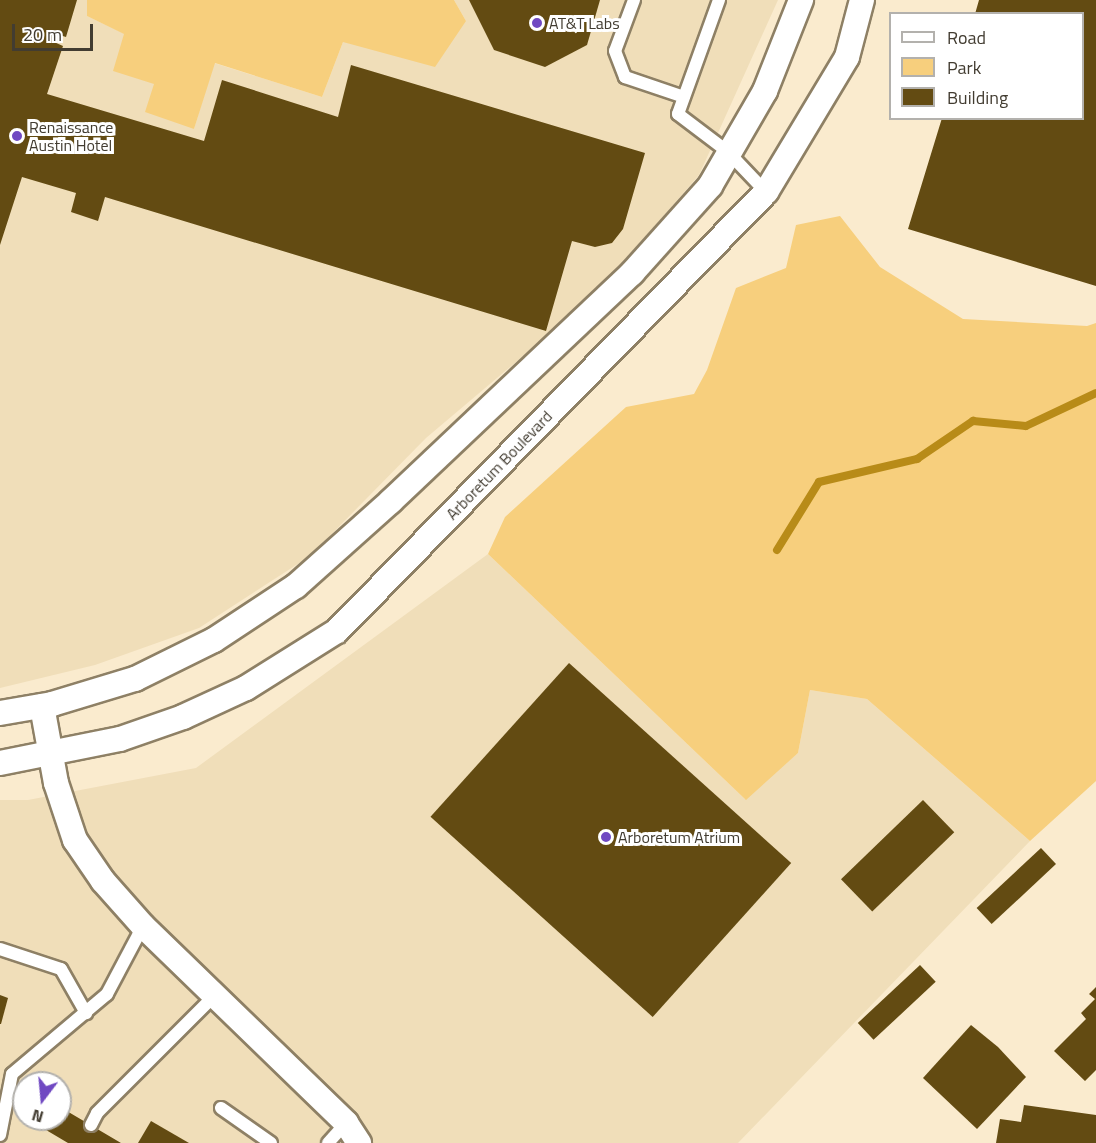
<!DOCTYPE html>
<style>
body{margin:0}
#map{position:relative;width:1096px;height:1143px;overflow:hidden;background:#faebce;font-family:"Titillium Web",sans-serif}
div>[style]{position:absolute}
.built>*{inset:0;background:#f0deb9}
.green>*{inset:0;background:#f7cf7d}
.stream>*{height:8px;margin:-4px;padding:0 4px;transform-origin:4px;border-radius:4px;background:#b88b18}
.building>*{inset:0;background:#634b12;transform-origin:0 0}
.roads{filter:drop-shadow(2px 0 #8e8065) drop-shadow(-2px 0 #8e8065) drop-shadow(0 2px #8e8065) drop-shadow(0 -2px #8e8065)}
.lane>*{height:12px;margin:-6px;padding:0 6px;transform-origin:6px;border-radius:6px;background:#fff}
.street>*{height:24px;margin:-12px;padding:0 12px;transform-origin:12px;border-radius:12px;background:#fff}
.dots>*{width:16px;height:16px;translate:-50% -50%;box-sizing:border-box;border:3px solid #fff;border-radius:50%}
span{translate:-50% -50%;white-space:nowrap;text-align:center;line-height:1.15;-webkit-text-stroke:6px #fff;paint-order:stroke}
.poi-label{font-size:16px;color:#423c31}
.left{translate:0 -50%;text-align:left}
.street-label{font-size:16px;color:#423c31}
.legend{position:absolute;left:889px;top:12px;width:195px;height:108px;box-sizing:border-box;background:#fff;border:2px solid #b3b1ad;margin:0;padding:8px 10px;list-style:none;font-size:18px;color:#423c31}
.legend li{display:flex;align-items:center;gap:12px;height:30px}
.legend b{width:30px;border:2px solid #b3b1ad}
.north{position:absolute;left:12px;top:1071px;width:60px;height:60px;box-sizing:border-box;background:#fff;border:2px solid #b3b1ad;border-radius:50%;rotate:196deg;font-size:16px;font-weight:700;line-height:24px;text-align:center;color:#423c31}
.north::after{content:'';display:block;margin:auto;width:21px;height:27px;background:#7049c2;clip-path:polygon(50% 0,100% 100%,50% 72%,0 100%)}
.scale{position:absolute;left:12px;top:24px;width:81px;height:27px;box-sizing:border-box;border:3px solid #423c31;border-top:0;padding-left:8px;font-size:18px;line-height:21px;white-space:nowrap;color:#423c31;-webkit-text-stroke:4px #fff;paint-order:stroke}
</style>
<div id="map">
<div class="built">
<div style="clip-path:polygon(0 0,87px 0,87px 16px,125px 34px,154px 84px,194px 129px,214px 63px,322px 97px,343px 42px,466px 21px,454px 0,778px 0,699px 175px,594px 296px,426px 438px,310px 556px,199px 628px,95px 665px,0 688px)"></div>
<div style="clip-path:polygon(evenodd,488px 554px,745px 799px,798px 753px,810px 690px,867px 699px,1030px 841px,738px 1143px,0 1143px,0 800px,28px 800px,196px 768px,488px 554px,24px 1083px,60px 1083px,60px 1119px,24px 1119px,24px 1083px)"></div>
</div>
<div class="green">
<div style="clip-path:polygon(87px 0,454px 0,466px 21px,435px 67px,343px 42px,322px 97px,215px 63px,194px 129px,145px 112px,154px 84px,113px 71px,124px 34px,87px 16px)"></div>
<div style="clip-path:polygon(840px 216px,880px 267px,963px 319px,1087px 326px,1096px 323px,1096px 781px,1030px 841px,867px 699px,810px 690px,798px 753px,746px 800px,488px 554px,505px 517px,626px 407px,694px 394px,707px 370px,736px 288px,786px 268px,796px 225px)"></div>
</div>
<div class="stream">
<div style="left:777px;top:550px;width:80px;rotate:-58.3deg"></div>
<div style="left:819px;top:482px;width:101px;rotate:-13.2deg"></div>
<div style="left:917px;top:459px;width:68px;rotate:-34.2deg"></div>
<div style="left:973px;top:421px;width:53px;rotate:5.4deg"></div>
<div style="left:1026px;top:426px;width:77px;rotate:-25.2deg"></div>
</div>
<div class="building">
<div style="clip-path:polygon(0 0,77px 0,66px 37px,56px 34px,54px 42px,63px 46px,47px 94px,204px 141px,222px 80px,338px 117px,351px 65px,645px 153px,623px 229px,612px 243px,595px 247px,572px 241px,546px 331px,105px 197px,98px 221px,71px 212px,76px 193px,22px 177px,0 245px)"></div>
<div style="clip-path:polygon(469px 0,600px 0,587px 45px,545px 67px,494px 50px)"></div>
<div style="clip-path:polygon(979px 0,1096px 0,1096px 286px,908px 229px,942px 118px,1082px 118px,1082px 14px,975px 14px)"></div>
<div style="left:569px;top:663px;width:299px;height:207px;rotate:42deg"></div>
<div style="left:923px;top:800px;width:45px;height:114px;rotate:46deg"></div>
<div style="left:1041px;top:848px;width:22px;height:88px;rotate:47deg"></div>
<div style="left:920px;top:965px;width:23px;height:85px;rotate:47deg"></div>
<div style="clip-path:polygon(1096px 987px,1096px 1070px,1085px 1081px,1054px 1051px,1086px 1019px,1081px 1013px,1095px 999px,1089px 994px)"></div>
<div style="clip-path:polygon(0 995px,8px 998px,1px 1024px,0 1024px)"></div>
<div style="clip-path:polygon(971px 1025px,998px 1047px,1026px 1077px,977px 1129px,923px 1078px)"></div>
<div style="clip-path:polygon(1024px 1105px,1096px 1115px,1096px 1143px,996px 1143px,1000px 1119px,1021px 1122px)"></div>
<div style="clip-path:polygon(60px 1107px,121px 1143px,68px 1143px,41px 1127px,45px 1119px,60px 1119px)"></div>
<div style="clip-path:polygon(151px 1121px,189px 1143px,138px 1143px)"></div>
</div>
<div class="roads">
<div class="lane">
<div style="left:634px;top:0;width:54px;rotate:110.4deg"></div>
<div style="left:615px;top:51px;width:28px;rotate:69deg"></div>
<div style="left:625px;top:77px;width:62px;rotate:18.7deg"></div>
<div style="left:719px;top:0;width:121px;rotate:109.8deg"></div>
<div style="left:678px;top:114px;width:63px;rotate:37.2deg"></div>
<div style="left:728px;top:152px;width:55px;rotate:46.5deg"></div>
<div style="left:0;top:949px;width:64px;rotate:18.2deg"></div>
<div style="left:61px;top:969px;width:51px;rotate:60.4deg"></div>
<div style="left:221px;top:1108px;width:61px;rotate:35deg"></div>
<div style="left:91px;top:1125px;width:13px;rotate:-63deg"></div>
<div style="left:97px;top:1113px;width:167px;rotate:-45deg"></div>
<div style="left:0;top:1135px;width:62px;rotate:-78.9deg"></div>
<div style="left:12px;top:1074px;width:124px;rotate:-40.1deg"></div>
<div style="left:107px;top:994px;width:77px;rotate:-62.1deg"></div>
<div style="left:328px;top:1143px;width:27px;rotate:-48deg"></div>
</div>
<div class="street">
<div style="left:42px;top:706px;width:78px;rotate:79.7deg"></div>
<div style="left:56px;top:783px;width:60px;rotate:71.6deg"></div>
<div style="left:75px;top:840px;width:50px;rotate:55.7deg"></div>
<div style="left:103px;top:881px;width:60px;rotate:48.4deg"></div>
<div style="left:143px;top:926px;width:283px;rotate:44.1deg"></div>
<div style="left:346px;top:1123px;width:24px;rotate:57deg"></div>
<div style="left:0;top:713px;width:53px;rotate:-9.8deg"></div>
<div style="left:52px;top:704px;width:87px;rotate:-16.8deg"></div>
<div style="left:135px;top:679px;width:88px;rotate:-26.3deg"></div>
<div style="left:214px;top:640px;width:98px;rotate:-33.4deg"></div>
<div style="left:296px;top:586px;width:127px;rotate:-41.8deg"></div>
<div style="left:391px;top:501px;width:332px;rotate:-43.4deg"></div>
<div style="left:632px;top:273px;width:117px;rotate:-48.1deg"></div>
<div style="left:710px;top:186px;width:110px;rotate:-59.9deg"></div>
<div style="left:765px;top:91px;width:98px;rotate:-68.4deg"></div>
<div style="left:0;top:763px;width:122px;rotate:-11.3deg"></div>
<div style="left:120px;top:739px;width:67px;rotate:-19.2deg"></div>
<div style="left:183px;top:717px;width:69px;rotate:-24.7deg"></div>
<div style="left:246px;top:688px;width:107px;rotate:-32.1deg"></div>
<div style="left:337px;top:631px;width:614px;rotate:-45.66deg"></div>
<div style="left:766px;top:192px;width:157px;rotate:-59deg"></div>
<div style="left:847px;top:57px;width:59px;rotate:-75.3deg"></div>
</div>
</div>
<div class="dots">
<div style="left:537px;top:23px;background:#7049c2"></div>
<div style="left:17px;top:136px;background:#7049c2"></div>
<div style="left:606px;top:837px;background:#7049c2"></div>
</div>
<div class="poi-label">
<span class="left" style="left:549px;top:23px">AT&amp;T Labs</span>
<span class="left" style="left:29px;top:136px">Renaissance<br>Austin Hotel</span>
<span class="left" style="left:618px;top:837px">Arboretum Atrium</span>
</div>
<div class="street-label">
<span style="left:499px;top:465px;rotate:-46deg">Arboretum Boulevard</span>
</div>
<ul class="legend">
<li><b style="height:8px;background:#fff"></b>Road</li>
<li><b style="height:16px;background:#f7cf7d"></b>Park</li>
<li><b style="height:16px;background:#634b12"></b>Building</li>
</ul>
<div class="north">N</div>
<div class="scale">20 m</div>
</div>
